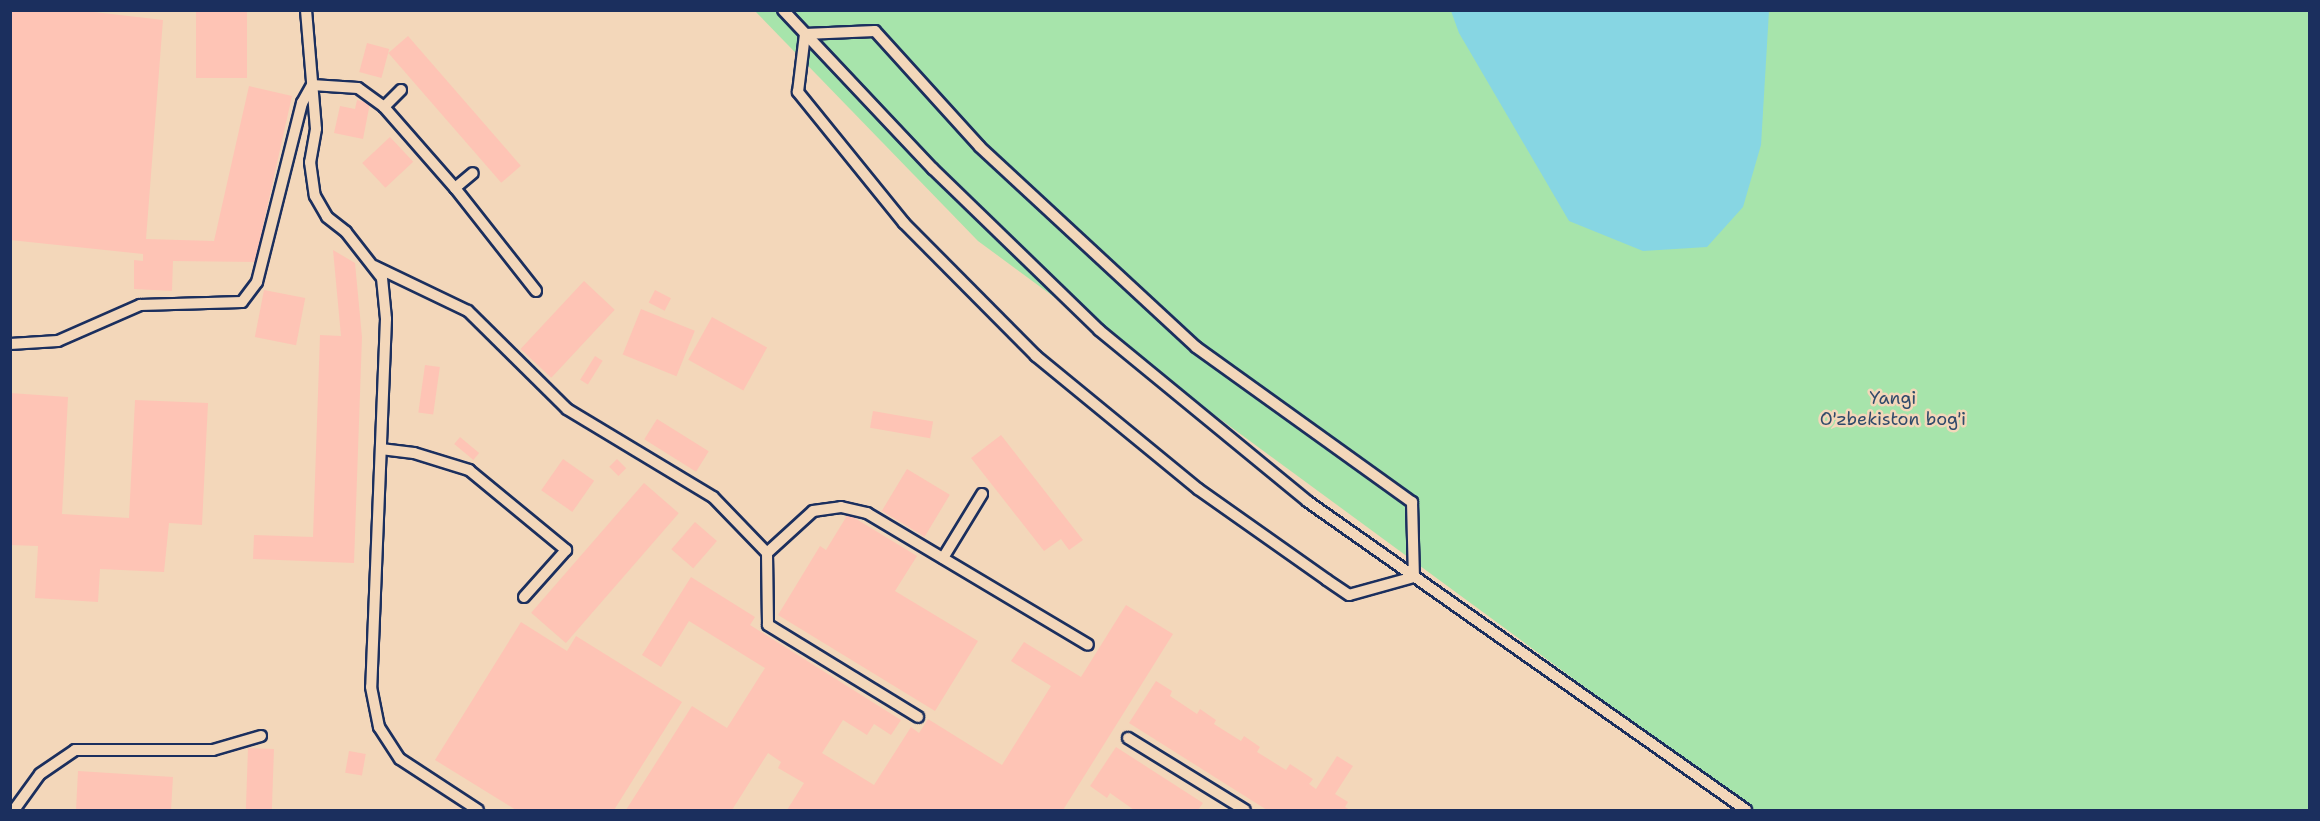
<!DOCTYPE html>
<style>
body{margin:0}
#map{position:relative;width:2320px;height:821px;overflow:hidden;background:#f3d7ba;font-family:"Shantell Sans",sans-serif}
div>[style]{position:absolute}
.green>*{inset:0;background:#a7e4ab}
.water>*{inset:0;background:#87d6e3}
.building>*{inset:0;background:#fec4b5;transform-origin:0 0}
.roads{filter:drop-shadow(2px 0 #1b2f5e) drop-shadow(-2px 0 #1b2f5e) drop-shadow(0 2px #1b2f5e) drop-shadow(0 -2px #1b2f5e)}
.service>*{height:10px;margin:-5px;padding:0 5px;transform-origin:5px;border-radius:5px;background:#f3d7ba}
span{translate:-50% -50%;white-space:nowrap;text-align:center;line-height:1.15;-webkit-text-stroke:5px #f3d7ba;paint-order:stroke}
.park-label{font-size:18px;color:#304a6a}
.frame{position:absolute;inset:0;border:12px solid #1b2f5e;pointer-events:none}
</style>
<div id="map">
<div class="green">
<div style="clip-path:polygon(755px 11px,2309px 11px,2309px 810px,1752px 810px,978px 241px)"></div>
</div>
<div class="water">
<div style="clip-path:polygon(1451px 11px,1769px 11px,1761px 145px,1743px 207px,1707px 247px,1643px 251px,1569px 221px,1459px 33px)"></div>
</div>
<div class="building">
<div style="clip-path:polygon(10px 10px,77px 10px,163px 20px,146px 239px,214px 241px,249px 86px,292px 96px,255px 262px,173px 261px,172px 291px,134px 289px,134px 260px,143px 261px,143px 254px,10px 240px)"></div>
<div style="left:196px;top:10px;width:51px;height:68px"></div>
<div style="left:408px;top:36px;width:172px;height:26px;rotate:49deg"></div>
<div style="left:367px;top:43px;width:23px;height:30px;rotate:15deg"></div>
<div style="clip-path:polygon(357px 100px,370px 103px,363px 139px,334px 133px,340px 106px,355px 109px)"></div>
<div style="left:390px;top:137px;width:34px;height:38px;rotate:47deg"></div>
<div style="clip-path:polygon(333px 250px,355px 263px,362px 337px,354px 563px,253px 559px,254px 535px,313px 537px,320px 335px,341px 336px)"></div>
<div style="left:584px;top:281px;width:42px;height:93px;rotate:43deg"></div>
<div style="left:264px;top:290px;width:42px;height:48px;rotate:11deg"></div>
<div style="left:655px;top:290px;width:18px;height:14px;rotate:27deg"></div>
<div style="left:641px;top:309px;width:58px;height:49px;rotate:22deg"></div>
<div style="left:712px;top:317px;width:63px;height:49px;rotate:29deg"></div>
<div style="left:595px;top:356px;width:9px;height:28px;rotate:32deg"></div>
<div style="left:425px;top:365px;width:15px;height:48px;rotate:8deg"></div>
<div style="clip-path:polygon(10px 393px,68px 397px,62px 514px,129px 518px,135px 400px,208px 403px,202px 525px,169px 523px,164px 572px,100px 569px,98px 602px,35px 598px,38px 546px,10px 545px)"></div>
<div style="left:873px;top:411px;width:61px;height:17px;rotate:10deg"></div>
<div style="left:657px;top:419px;width:61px;height:24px;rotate:32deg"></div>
<div style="clip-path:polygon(1001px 435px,1083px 540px,1069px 550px,1061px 539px,1044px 551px,971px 458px)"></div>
<div style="left:460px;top:437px;width:25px;height:9px;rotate:40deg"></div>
<div style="left:563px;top:459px;width:38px;height:38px;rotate:35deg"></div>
<div style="left:617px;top:459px;width:13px;height:11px;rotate:45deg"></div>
<div style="left:907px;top:469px;width:50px;height:49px;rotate:31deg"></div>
<div style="left:644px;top:483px;width:46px;height:172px;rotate:41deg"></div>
<div style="clip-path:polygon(848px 514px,917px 556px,895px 591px,978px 641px,935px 711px,778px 615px,820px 546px,826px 550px)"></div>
<div style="left:695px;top:522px;width:29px;height:36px;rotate:41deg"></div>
<div style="clip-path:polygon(691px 577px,755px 617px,750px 625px,901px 720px,891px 735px,874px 724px,867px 735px,843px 720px,822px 753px,874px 785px,911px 727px,919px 733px,928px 719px,1002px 765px,1051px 686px,1011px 661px,1024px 642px,1081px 677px,1126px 605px,1173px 634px,1063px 810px,787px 810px,804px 783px,778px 768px,781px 762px,768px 753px,732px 810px,626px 810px,692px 706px,727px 728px,765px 668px,689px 621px,661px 667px,642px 655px)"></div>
<div style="clip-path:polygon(521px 622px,567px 651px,576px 636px,682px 702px,614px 810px,516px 810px,435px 760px)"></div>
<div style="clip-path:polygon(1156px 681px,1172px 691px,1170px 696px,1197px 714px,1200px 709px,1216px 720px,1214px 724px,1241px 741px,1244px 736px,1260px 747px,1257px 752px,1286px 770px,1290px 764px,1313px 779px,1309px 784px,1316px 789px,1337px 756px,1353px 766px,1335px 794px,1348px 802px,1345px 807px,1350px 810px,1267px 810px,1129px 723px)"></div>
<div style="clip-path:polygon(1116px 747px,1203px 803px,1198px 810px,1134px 810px,1110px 793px,1107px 798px,1090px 786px)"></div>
<div style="left:248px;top:748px;width:26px;height:62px;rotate:2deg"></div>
<div style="left:349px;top:751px;width:17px;height:22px;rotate:10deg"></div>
<div style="clip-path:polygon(78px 771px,173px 777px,171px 810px,76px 810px)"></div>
</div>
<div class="roads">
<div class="service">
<div style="left:306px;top:10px;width:119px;rotate:85.2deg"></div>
<div style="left:316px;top:129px;width:34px;rotate:100deg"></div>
<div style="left:310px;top:162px;width:34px;rotate:82deg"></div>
<div style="left:315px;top:196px;width:24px;rotate:60deg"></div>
<div style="left:327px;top:217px;width:24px;rotate:38deg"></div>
<div style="left:346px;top:232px;width:58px;rotate:52deg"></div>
<div style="left:382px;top:278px;width:41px;rotate:84.4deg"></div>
<div style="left:386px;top:319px;width:368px;rotate:92.3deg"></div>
<div style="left:371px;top:687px;width:41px;rotate:78.7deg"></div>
<div style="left:379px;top:727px;width:38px;rotate:57deg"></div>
<div style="left:400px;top:759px;width:93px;rotate:33.2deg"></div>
<div style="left:783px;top:10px;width:219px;rotate:46.7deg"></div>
<div style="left:933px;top:169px;width:231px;rotate:44.1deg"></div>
<div style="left:1099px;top:330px;width:269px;rotate:39.4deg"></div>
<div style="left:1307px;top:501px;width:537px;rotate:35.14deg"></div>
<div style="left:875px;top:31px;width:156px;rotate:47.8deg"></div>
<div style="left:980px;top:147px;width:294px;rotate:42.8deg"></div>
<div style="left:1196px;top:347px;width:266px;rotate:35.7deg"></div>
<div style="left:1412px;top:502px;width:75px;rotate:88.5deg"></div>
<div style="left:1414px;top:577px;width:67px;rotate:164.5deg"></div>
<div style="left:1349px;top:595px;width:27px;rotate:-146deg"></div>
<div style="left:1327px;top:580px;width:158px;rotate:-144.8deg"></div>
<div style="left:1198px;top:489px;width:210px;rotate:-140.6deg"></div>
<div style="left:1036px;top:356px;width:187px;rotate:-134.8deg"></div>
<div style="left:904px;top:223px;width:169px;rotate:-129deg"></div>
<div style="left:798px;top:92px;width:58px;rotate:-83.1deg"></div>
<div style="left:805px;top:34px;width:70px;rotate:-2.5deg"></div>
<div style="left:384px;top:107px;width:24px;rotate:-45deg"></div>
<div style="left:455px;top:188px;width:23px;rotate:-40deg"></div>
<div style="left:374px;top:266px;width:104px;rotate:25.6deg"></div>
<div style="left:468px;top:311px;width:139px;rotate:44.7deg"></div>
<div style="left:567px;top:409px;width:170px;rotate:31.1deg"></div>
<div style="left:713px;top:497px;width:78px;rotate:46deg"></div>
<div style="left:767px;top:553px;width:72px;rotate:89.2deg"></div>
<div style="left:768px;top:625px;width:176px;rotate:31.5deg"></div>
<div style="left:10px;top:344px;width:48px;rotate:-3.6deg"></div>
<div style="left:58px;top:341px;width:90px;rotate:-23.7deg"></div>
<div style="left:140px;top:305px;width:102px;rotate:-1.7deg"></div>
<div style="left:242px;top:302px;width:25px;rotate:-53deg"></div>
<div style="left:257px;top:282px;width:185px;rotate:-75.9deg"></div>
<div style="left:302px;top:103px;width:21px;rotate:-61deg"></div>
<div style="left:312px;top:85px;width:46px;rotate:3.7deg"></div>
<div style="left:358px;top:88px;width:32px;rotate:36deg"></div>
<div style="left:384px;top:107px;width:108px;rotate:48.8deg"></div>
<div style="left:455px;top:188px;width:131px;rotate:51.8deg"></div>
<div style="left:381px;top:449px;width:33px;rotate:7deg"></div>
<div style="left:414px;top:453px;width:58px;rotate:17.2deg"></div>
<div style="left:469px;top:470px;width:126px;rotate:39.5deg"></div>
<div style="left:566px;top:550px;width:63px;rotate:131.8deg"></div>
<div style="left:767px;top:553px;width:62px;rotate:-42.4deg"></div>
<div style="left:813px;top:511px;width:28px;rotate:-8deg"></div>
<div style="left:841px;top:507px;width:27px;rotate:13deg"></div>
<div style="left:867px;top:513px;width:257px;rotate:30.8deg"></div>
<div style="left:943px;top:558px;width:75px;rotate:-58.6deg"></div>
<div style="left:1128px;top:738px;width:137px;rotate:31.6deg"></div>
<div style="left:14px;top:810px;width:44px;rotate:-54.2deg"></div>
<div style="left:40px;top:774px;width:42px;rotate:-34.4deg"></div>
<div style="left:75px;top:750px;width:138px"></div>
<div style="left:213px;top:750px;width:50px;rotate:-16.3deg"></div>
</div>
</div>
<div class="park-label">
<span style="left:1893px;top:409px">Yangi<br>O'zbekiston bog'i</span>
</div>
<div class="frame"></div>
</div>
